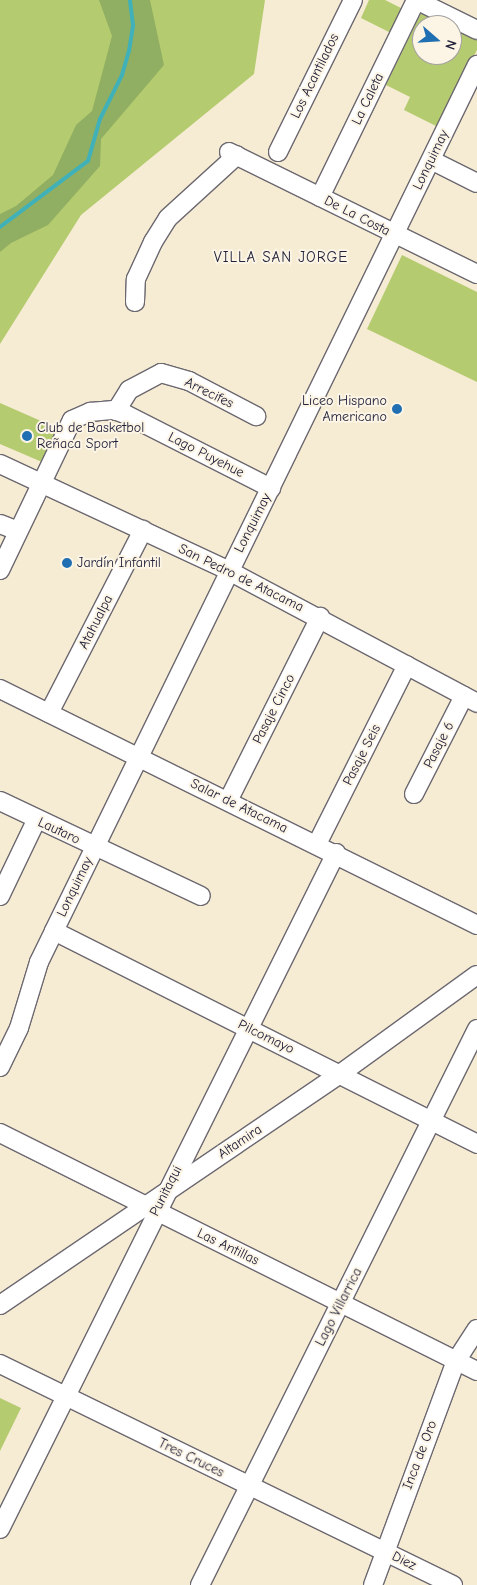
<!DOCTYPE html>
<meta charset="utf-8">
<style>
body{margin:0}
#map{position:relative;width:477px;height:1585px;overflow:hidden;background:#f6ebd3;font-family:"Comic Neue",sans-serif}
div>[style]{position:absolute}
.green>*{inset:0;background:#b5cb6f}
.forest>*{inset:0;background:#90af62}
.stream>*{height:4px;margin:-2px;padding:0 2px;transform-origin:2px;border-radius:2px;background:#40b1b8}
.roads{filter:drop-shadow(1px 0 #6c6870) drop-shadow(-1px 0 #6c6870) drop-shadow(0 1px #6c6870) drop-shadow(0 -1px #6c6870)}
.minor>*{height:18px;margin:-9px;padding:0 9px;transform-origin:9px;border-radius:9px;background:#fff}
.dots>*{width:14px;height:14px;translate:-50% -50%;box-sizing:border-box;border:2px solid #fcf5e5;border-radius:50%}
span{translate:-50% -50%;white-space:nowrap;text-align:center;line-height:1.15;-webkit-text-stroke:4px #fcf5e5;paint-order:stroke}
.street-label{font-size:14px;color:#22223b}
.poi-label{font-size:14px;color:#22223b}
.right{translate:-100% -50%;text-align:right}
.left{translate:0 -50%;text-align:left}
.neighbourhood-label{font-size:15px;color:#22223b;letter-spacing:1px}
.north{position:absolute;left:412px;top:15px;width:50px;height:50px;box-sizing:border-box;background:#fcf5e5;border:1px solid #a5a1a1;border-radius:50%;rotate:109deg;font-size:14px;font-weight:700;line-height:20px;text-align:center;color:#22223b}
.north::after{content:'';display:block;margin:auto;width:18px;height:22px;background:#1f6fb2;clip-path:polygon(50% 0,100% 100%,50% 72%,0 100%)}
</style>
<div id="map">
<div class="green">
<div style="clip-path:polygon(0 0,265px 0,254px 74px,81px 215px,0 344px)"></div>
<div style="clip-path:polygon(369px 0,385px 0,403px 9px,391px 33px,361px 18px)"></div>
<div style="clip-path:polygon(evenodd,423px 9px,477px 37px,477px 50px,438px 127px,404px 110px,410px 97px,386px 85px,423px 9px,422px 25px,452px 25px,452px 55px,422px 55px,422px 25px)"></div>
<div style="clip-path:polygon(402px 255px,477px 292px,477px 382px,367px 329px)"></div>
<div style="clip-path:polygon(0 403px,57px 428px,42px 462px,0 444px)"></div>
<div style="clip-path:polygon(0 1398px,21px 1408px,0 1451px)"></div>
</div>
<div class="forest">
<div style="clip-path:polygon(99px 0,150px 0,164px 65px,101px 139px,100px 166px,48px 225px,11px 243px,0 252px,0 214px,16px 206px,53px 175px,76px 125px,92px 111px,112px 36px)"></div>
</div>
<div class="stream">
<div style="left:0;top:227px;width:110px;rotate:-36.9deg"></div>
<div style="left:88px;top:161px;width:44px;rotate:-74.1deg"></div>
<div style="left:100px;top:119px;width:49px;rotate:-63.4deg"></div>
<div style="left:122px;top:75px;width:25px;rotate:-74deg"></div>
<div style="left:129px;top:51px;width:26px;rotate:-81deg"></div>
<div style="left:133px;top:25px;width:25px;rotate:-97deg"></div>
</div>
<div class="roads">
<div class="minor">
<div style="left:416px;top:0;width:68px;rotate:26.2deg"></div>
<div style="left:229px;top:152px;width:276px;rotate:26.2deg"></div>
<div style="left:278px;top:152px;width:169px;rotate:-63.7deg"></div>
<div style="left:431px;top:160px;width:51px;rotate:26.6deg"></div>
<div style="left:320px;top:197px;width:219px;rotate:-64deg"></div>
<div style="left:135px;top:302px;width:23px;rotate:-88deg"></div>
<div style="left:136px;top:279px;width:41px;rotate:-65.3deg"></div>
<div style="left:153px;top:242px;width:28px;rotate:-58deg"></div>
<div style="left:168px;top:218px;width:93px;rotate:-42.4deg"></div>
<div style="left:116px;top:411px;width:25px;rotate:-58deg"></div>
<div style="left:129px;top:390px;width:36px;rotate:-28deg"></div>
<div style="left:161px;top:373px;width:29px;rotate:16deg"></div>
<div style="left:189px;top:381px;width:76px;rotate:27.6deg"></div>
<div style="left:0;top:464px;width:253px;rotate:25deg"></div>
<div style="left:229px;top:571px;width:281px;rotate:28deg"></div>
<div style="left:0;top:524px;width:19px;rotate:21deg"></div>
<div style="left:0;top:570px;width:166px;rotate:-64.4deg"></div>
<div style="left:72px;top:420px;width:20px;rotate:-24deg"></div>
<div style="left:90px;top:412px;width:24px;rotate:-5deg"></div>
<div style="left:114px;top:410px;width:12px;rotate:20deg"></div>
<div style="left:125px;top:414px;width:164px;rotate:26.9deg"></div>
<div style="left:0;top:689px;width:532px;rotate:26.32deg"></div>
<div style="left:49px;top:713px;width:206px;rotate:-62.8deg"></div>
<div style="left:414px;top:794px;width:110px;rotate:-63deg"></div>
<div style="left:0;top:801px;width:222px;rotate:25.3deg"></div>
<div style="left:228px;top:801px;width:206px;rotate:-63.4deg"></div>
<div style="left:317px;top:844px;width:200px;rotate:-63.3deg"></div>
<div style="left:0;top:896px;width:83px;rotate:-64.4deg"></div>
<div style="left:54px;top:931px;width:474px;rotate:26.7deg"></div>
<div style="left:0;top:1067px;width:43px;rotate:-64deg"></div>
<div style="left:19px;top:1028px;width:69px;rotate:-73.1deg"></div>
<div style="left:39px;top:962px;width:34px;rotate:-64deg"></div>
<div style="left:54px;top:931px;width:964px;rotate:-63.97deg"></div>
<div style="left:0;top:1133px;width:533px;rotate:26.52deg"></div>
<div style="left:0;top:1305px;width:411px;rotate:-34.2deg"></div>
<div style="left:340px;top:1074px;width:169px;rotate:-35.9deg"></div>
<div style="left:0;top:1364px;width:504px;rotate:26.01deg"></div>
<div style="left:0;top:1529px;width:755px;rotate:-63.57deg"></div>
<div style="left:200px;top:1585px;width:621px;rotate:-63.52deg"></div>
<div style="left:373px;top:1585px;width:239px;rotate:-69.7deg"></div>
<div style="left:456px;top:1361px;width:38px;rotate:-57deg"></div>
</div>
</div>
<div class="dots">
<div style="left:397px;top:409px;background:#1f6fb2"></div>
<div style="left:27px;top:436px;background:#1f6fb2"></div>
<div style="left:67px;top:563px;background:#1f6fb2"></div>
</div>
<div class="street-label">
<span style="left:315px;top:76px;rotate:-64deg">Los Acantilados</span>
<span style="left:368px;top:99px;rotate:-64deg">La Caleta</span>
<span style="left:431px;top:160px;rotate:-64deg">Lonquimay</span>
<span style="left:357px;top:216px;rotate:27deg">De La Costa</span>
<span style="left:209px;top:393px;rotate:26deg">Arrecifes</span>
<span style="left:206px;top:455px;rotate:27deg">Lago Puyehue</span>
<span style="left:253px;top:523px;rotate:-63deg">Lonquimay</span>
<span style="left:241px;top:578px;rotate:26deg">San Pedro de Atacama</span>
<span style="left:96px;top:622px;rotate:-63deg">Atahualpa</span>
<span style="left:274px;top:709px;rotate:-63deg">Pasaje Cinco</span>
<span style="left:439px;top:745px;rotate:-63deg">Pasaje 6</span>
<span style="left:362px;top:755px;rotate:-63deg">Pasaje Seis</span>
<span style="left:239px;top:806px;rotate:26deg">Salar de Atacama</span>
<span style="left:59px;top:831px;rotate:25deg">Lautaro</span>
<span style="left:75px;top:887px;rotate:-64deg">Lonquimay</span>
<span style="left:266px;top:1037px;rotate:26deg">Pilcomayo</span>
<span style="left:240px;top:1142px;rotate:-34deg">Altamira</span>
<span style="left:166px;top:1191px;rotate:-63deg">Punitaqui</span>
<span style="left:228px;top:1247px;rotate:26deg">Las Antillas</span>
<span style="left:339px;top:1307px;rotate:-63deg">Lago Villarrica</span>
<span style="left:420px;top:1455px;rotate:-69deg">Inca de Oro</span>
<span style="left:191px;top:1458px;rotate:26deg">Tres Cruces</span>
<span style="left:404px;top:1561px;rotate:26deg">Diez</span>
</div>
<div class="poi-label">
<span class="right" style="left:387px;top:409px">Liceo Hispano<br>Americano</span>
<span class="left" style="left:37px;top:436px">Club de Basketbol<br>Reñaca Sport</span>
<span class="left" style="left:77px;top:563px">Jardín Infantil</span>
</div>
<div class="neighbourhood-label">
<span style="left:281px;top:258px">VILLA SAN JORGE</span>
</div>
<div class="north">N</div>
</div>
